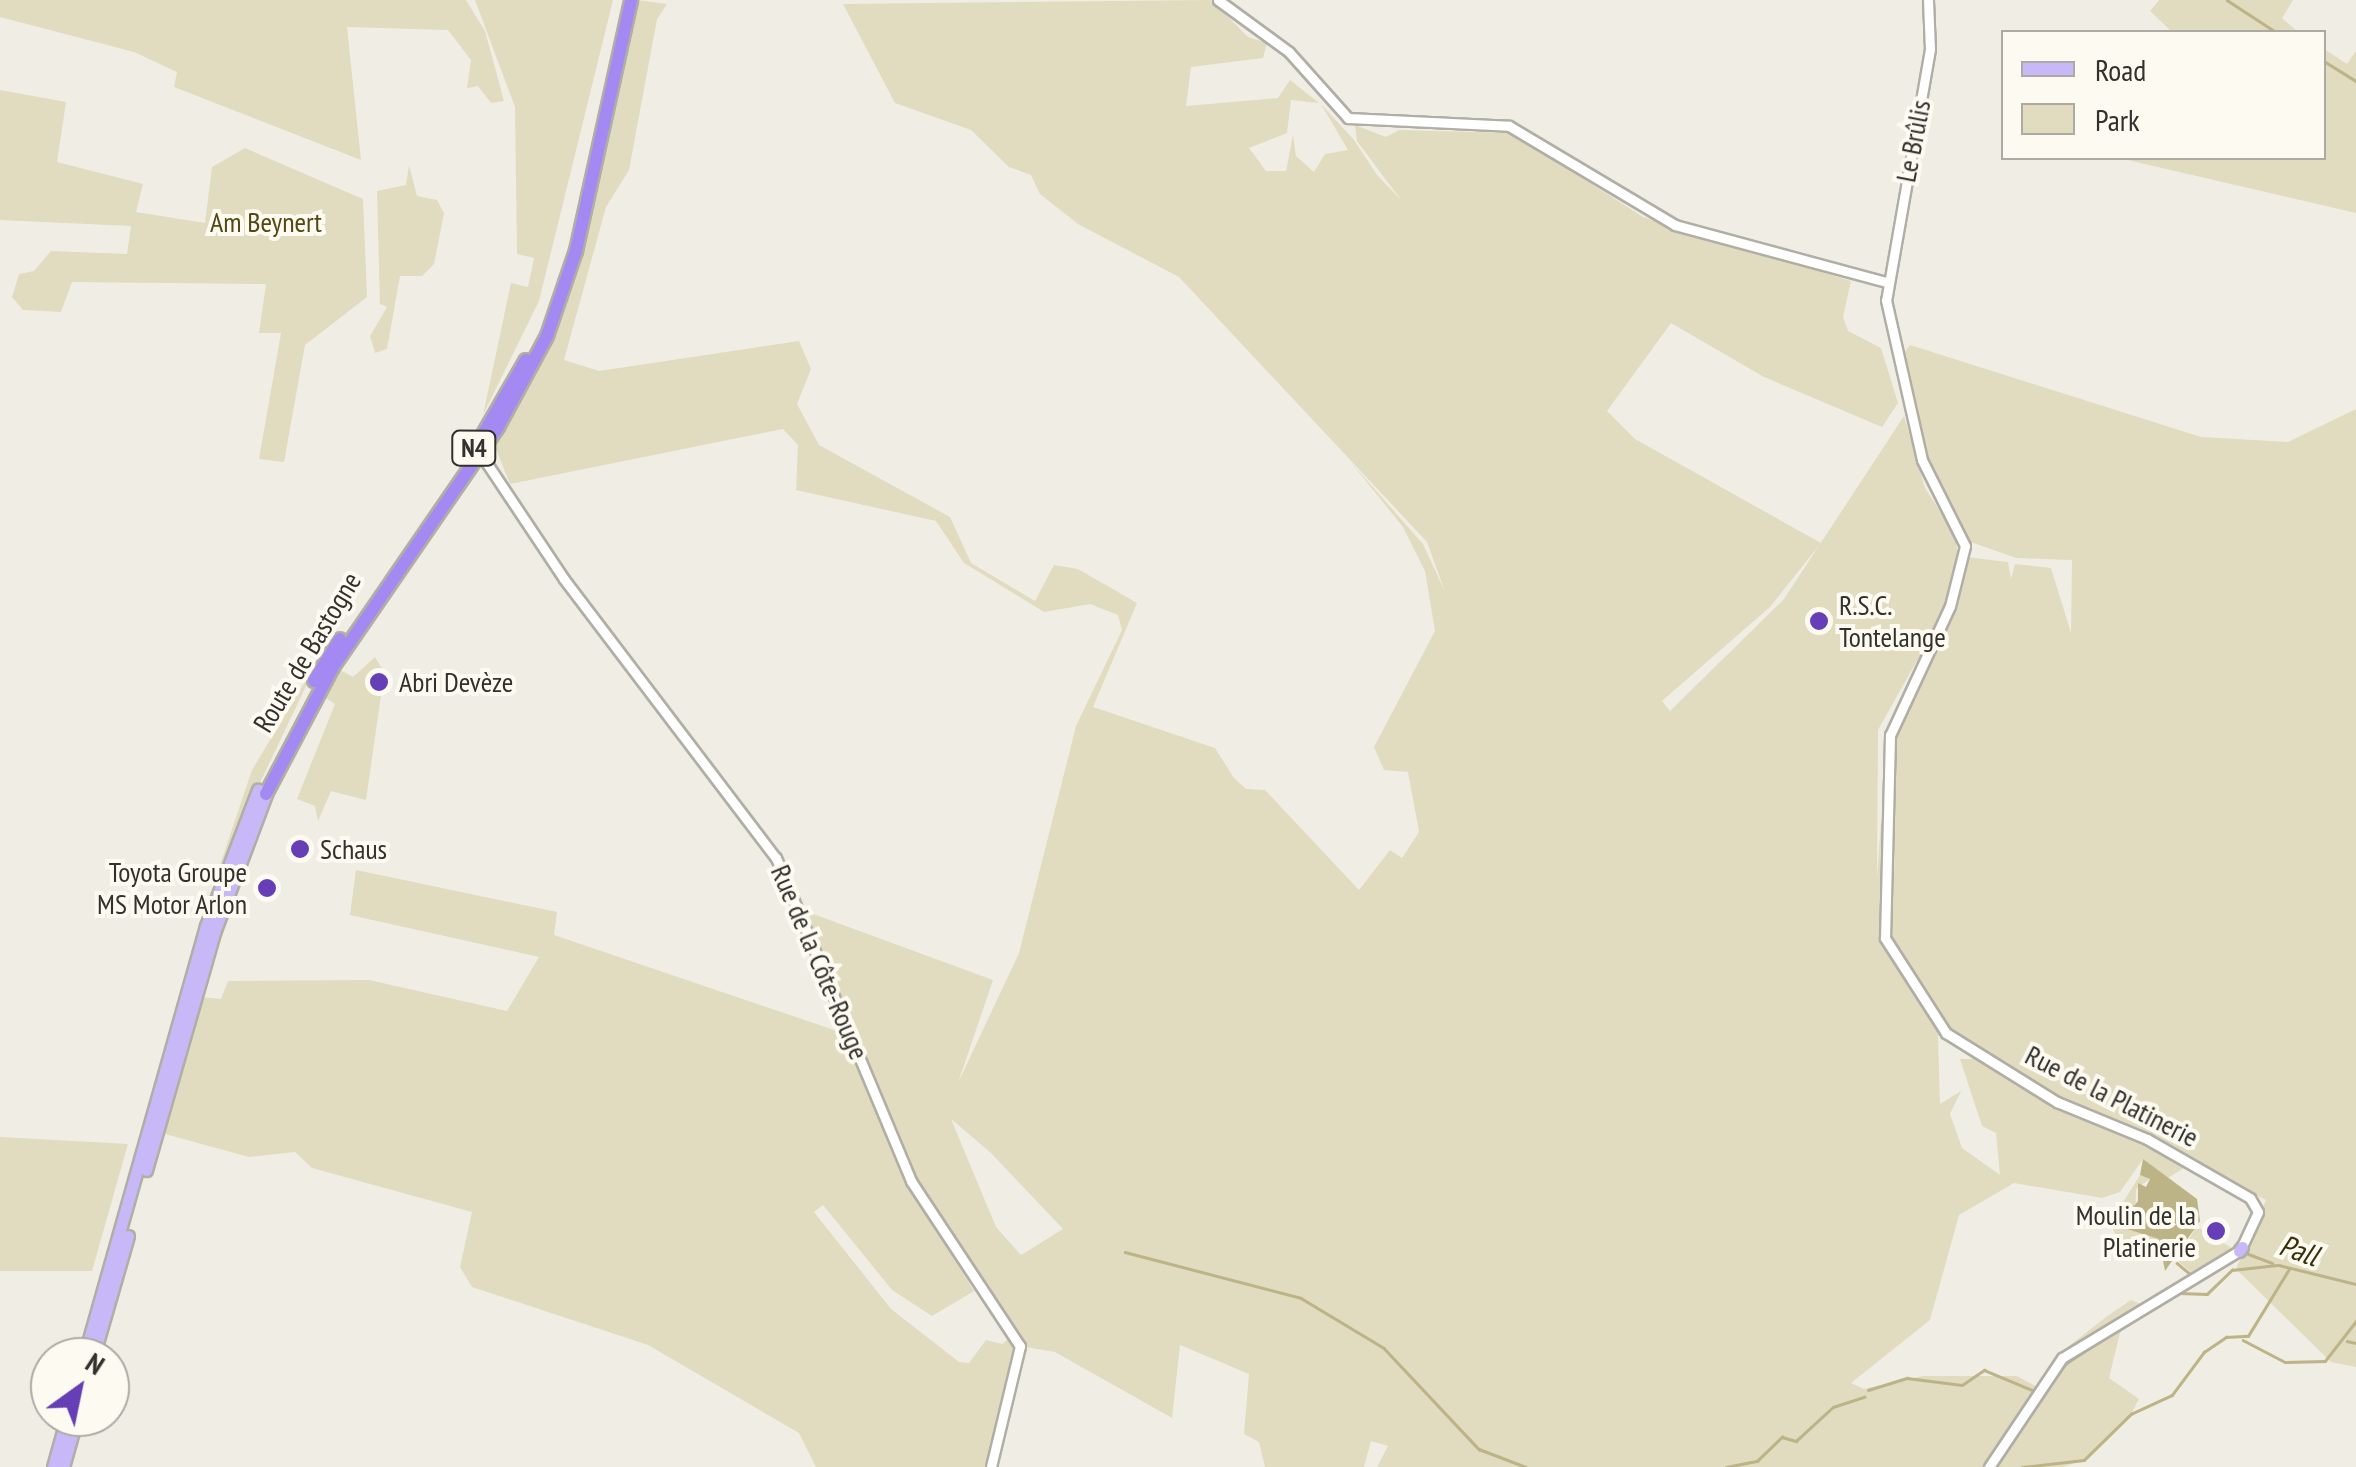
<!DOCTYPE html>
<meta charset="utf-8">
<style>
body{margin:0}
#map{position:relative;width:2356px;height:1467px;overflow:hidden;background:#f0eee4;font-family:"PT Sans Narrow",sans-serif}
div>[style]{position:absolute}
.green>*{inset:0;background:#e1dbbf}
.water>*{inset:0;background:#bcb386}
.stream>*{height:2.5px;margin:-1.25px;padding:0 1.25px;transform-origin:1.25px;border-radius:1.25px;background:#bcb386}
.roads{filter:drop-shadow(2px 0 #b0aea5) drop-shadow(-2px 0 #b0aea5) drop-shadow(0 2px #b0aea5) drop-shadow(0 -2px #b0aea5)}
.minor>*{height:9px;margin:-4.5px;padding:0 4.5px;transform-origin:4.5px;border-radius:4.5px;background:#fff}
.major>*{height:11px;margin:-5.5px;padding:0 5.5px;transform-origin:5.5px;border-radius:5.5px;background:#c8b8f8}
.highway>*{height:12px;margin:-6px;padding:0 6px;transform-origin:6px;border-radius:6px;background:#a489f3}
.dots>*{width:28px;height:28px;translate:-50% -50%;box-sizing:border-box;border:5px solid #fdfbf1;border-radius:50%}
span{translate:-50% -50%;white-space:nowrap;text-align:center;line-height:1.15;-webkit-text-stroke:8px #fdfbf1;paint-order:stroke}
.shield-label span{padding:2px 8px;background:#fdfbf1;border:2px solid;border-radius:8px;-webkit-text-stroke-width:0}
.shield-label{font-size:25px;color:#32312d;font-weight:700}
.street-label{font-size:28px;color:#32312d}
.park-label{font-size:28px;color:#534812}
.poi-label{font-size:28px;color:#32312d}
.left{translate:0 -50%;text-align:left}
.right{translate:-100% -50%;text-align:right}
.water-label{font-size:30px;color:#372f09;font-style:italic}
.legend{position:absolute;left:2001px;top:30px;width:325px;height:130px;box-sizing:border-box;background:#fdfbf1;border:2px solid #acaaa3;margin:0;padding:12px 18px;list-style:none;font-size:30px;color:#32312d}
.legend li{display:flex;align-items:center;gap:20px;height:50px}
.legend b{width:50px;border:2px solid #acaaa3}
.north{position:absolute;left:30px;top:1337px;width:100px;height:100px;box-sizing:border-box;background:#fdfbf1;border:2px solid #acaaa3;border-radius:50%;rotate:33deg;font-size:28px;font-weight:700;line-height:40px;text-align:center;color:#32312d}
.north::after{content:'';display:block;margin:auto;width:35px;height:45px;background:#663eb6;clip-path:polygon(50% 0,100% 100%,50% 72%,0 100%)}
</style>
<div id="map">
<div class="green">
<div style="clip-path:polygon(0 0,466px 0,485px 31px,504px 101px,491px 103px,478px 86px,467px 88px,471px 60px,448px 30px,347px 27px,361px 160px,174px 87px,177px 72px,134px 52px,0 17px)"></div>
<div style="clip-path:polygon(475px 0,613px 0,539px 301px,483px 415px,511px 283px,528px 287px,534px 258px,517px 254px,515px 107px)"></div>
<div style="clip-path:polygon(evenodd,637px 0,667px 4px,657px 19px,629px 170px,606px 207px,564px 360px,599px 371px,799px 341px,811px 369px,797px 404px,819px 445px,950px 517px,971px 563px,1035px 601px,1054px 565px,1078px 569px,1137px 603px,1093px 707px,1215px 748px,1234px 778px,1246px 789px,1265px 790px,1359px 890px,1390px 850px,1402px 858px,1419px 832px,1408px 772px,1384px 770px,1374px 747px,1435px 631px,1425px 571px,1403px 527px,1349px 460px,1423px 544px,1445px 592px,1427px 542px,1179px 277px,1078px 224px,1040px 194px,1031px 175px,1009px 167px,971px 130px,895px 103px,843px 4px,1211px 0,1248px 37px,1267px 43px,1263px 58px,1191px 67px,1186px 106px,1278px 98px,1290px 80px,1319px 103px,1291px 100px,1287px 133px,1249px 148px,1266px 171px,1286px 171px,1293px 135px,1296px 156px,1314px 172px,1325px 154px,1348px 150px,1321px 104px,1354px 140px,1377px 175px,1401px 200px,1357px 141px,1355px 125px,1386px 137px,1399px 130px,1512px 133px,1643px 217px,1851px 281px,1843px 317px,1848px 331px,1881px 348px,1898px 403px,1882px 427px,1764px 377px,1671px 323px,1607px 411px,1635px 439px,1821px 543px,1770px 607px,1662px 701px,1670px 711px,1784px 599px,1904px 416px,1925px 488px,1955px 535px,1959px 564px,1947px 607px,1878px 730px,1877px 878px,1886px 754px,1941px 626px,1966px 557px,2008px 562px,2011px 579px,2015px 564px,2051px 568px,2071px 633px,2072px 560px,2016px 558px,1968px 541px,1930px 483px,1896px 363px,1910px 345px,2201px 437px,2288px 442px,2356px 409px,2356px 1367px,2331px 1362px,2236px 1269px,2266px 1200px,2184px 1159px,2187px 1166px,2168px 1178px,2143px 1159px,2120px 1192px,2102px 1198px,2014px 1183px,1959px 1215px,1930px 1320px,1851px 1383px,1864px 1389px,1923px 1376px,2017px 1376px,2039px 1388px,2060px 1353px,2106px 1317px,2131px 1300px,2150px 1308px,2121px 1329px,2109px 1378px,2139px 1399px,2131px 1414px,2084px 1460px,2063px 1467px,1377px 1467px,1388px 1446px,1371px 1441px,1364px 1467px,1265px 1467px,1259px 1442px,1244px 1434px,1249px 1374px,1180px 1345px,1172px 1418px,1055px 1352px,1020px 1346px,991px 1467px,816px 1467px,799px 1433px,648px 1345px,472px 1287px,460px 1267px,472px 1212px,312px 1168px,295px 1152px,249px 1157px,165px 1134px,200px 997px,221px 999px,228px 981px,369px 980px,507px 1011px,539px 957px,350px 915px,356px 870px,557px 912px,554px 935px,846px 1034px,914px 1195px,974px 1291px,932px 1316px,892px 1290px,823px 1205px,814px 1212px,891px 1309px,959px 1362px,969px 1363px,986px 1340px,1002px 1344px,1017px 1332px,922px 1193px,805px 911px,993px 980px,958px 1083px,1019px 953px,1076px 726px,1122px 630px,1118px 615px,1090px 604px,1044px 612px,964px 563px,936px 521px,796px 490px,798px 445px,783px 429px,510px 484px,494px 444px,572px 286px,637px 0,1938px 1035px,1973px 1059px,1960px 1059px,1982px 1126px,1996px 1133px,2000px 1175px,1962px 1148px,1950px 1114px,1961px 1091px,1940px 1104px,1938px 1035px,637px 0,951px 1119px,991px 1153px,1063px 1229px,1021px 1255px,996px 1227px,951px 1119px)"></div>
<div style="clip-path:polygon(2159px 0,2293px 0,2282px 18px,2298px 32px,2172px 32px,2150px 11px)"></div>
<div style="clip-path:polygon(2324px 49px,2347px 64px,2356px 51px,2356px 213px,2119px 158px,2324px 158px)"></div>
<div style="clip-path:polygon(0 90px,66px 102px,57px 162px,143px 184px,136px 212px,205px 223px,212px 167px,245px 148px,363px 199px,367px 297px,305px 345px,284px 462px,259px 459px,281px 333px,259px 333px,266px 284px,72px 282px,61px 312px,23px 310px,12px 297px,19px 274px,34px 271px,51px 251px,127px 254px,131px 226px,0 220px)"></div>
<div style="clip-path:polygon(409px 165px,417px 196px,437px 200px,444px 213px,434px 264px,422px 276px,400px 276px,387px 349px,375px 353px,370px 336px,387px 307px,380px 304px,377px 191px,406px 185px)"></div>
<div style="clip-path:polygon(375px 657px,390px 682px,381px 695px,366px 800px,331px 791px,318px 821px,315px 806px,297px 799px,335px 704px,323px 696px,338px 669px,353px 677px)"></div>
<div style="clip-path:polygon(306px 680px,308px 682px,218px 871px,252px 770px)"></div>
<div style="clip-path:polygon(0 1137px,128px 1144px,92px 1271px,0 1271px)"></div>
<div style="clip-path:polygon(2140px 1175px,2151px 1178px,2136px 1189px,2135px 1227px,2159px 1239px,2160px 1251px,2125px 1254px,2110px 1223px)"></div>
<div style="clip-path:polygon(2196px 1226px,2235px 1250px,2193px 1274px,2178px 1261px)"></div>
</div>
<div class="water">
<div style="clip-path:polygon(2143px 1159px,2197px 1199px,2200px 1221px,2165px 1271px,2159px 1239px,2127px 1229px,2123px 1219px,2138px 1201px,2138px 1183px,2146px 1187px,2150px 1179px,2140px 1175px)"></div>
</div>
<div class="stream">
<div style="left:2227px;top:0;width:59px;rotate:33.1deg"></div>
<div style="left:2324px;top:61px;width:38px;rotate:32deg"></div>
<div style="left:1125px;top:1252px;width:182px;rotate:14.6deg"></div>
<div style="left:1301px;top:1298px;width:97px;rotate:31.1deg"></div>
<div style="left:1384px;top:1348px;width:139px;rotate:46.8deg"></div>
<div style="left:1479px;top:1449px;width:50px;rotate:21deg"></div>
<div style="left:2246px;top:1253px;width:28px;rotate:21deg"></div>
<div style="left:2177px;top:1263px;width:17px;rotate:40deg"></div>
<div style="left:2279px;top:1265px;width:79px;rotate:13.9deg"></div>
<div style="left:2179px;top:1293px;width:28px;rotate:2deg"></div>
<div style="left:2207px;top:1294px;width:35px;rotate:-44deg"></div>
<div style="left:2232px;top:1270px;width:45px;rotate:-6.3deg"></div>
<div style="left:2243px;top:1340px;width:47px;rotate:27.6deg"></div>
<div style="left:2285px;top:1362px;width:40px;rotate:-1.4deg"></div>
<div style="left:2325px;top:1361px;width:51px;rotate:-52.2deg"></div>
<div style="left:2347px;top:1341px;width:9px;rotate:13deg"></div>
<div style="left:1868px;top:1390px;width:41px;rotate:-17.1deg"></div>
<div style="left:1907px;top:1378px;width:55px;rotate:7.3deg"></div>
<div style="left:1962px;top:1385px;width:27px;rotate:-34deg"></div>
<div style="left:1984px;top:1370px;width:52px;rotate:22.6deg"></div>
<div style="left:2042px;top:1395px;width:39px;rotate:-53deg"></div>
<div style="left:2065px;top:1364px;width:56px;rotate:-33.4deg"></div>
<div style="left:1726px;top:1467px;width:32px;rotate:-11deg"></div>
<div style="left:1757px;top:1461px;width:35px;rotate:-44deg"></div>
<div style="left:1782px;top:1437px;width:15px;rotate:16deg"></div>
<div style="left:1796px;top:1441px;width:50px;rotate:-42.6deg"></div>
<div style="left:1833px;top:1407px;width:33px;rotate:-18deg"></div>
<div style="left:2022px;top:1467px;width:62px;rotate:-6.4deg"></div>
<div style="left:2084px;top:1460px;width:66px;rotate:-44.4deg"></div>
<div style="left:2131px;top:1414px;width:45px;rotate:-24.9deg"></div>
<div style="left:2172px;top:1395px;width:54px;rotate:-53.3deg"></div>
<div style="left:2204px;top:1352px;width:27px;rotate:-34deg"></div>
<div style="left:2226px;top:1337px;width:22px;rotate:-3deg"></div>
<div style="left:2248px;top:1336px;width:79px;rotate:-58.5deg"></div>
</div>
<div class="roads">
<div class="minor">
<div style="left:1218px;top:0;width:88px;rotate:36.2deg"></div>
<div style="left:1289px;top:52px;width:89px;rotate:48.2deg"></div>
<div style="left:1348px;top:118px;width:161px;rotate:2.8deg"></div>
<div style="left:1509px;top:126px;width:193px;rotate:30.8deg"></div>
<div style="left:1675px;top:225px;width:219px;rotate:15.1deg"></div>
<div style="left:1928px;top:0;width:49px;rotate:87.7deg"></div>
<div style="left:1930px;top:49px;width:255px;rotate:99.9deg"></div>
<div style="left:1886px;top:300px;width:164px;rotate:77.3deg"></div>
<div style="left:1922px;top:460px;width:96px;rotate:63.4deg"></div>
<div style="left:1965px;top:546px;width:62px;rotate:104deg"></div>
<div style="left:1950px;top:606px;width:142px;rotate:114.9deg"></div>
<div style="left:1890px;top:735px;width:203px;rotate:91.4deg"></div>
<div style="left:1885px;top:938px;width:113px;rotate:57.3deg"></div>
<div style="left:1946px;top:1033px;width:131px;rotate:31.9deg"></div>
<div style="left:2057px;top:1102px;width:97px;rotate:22.3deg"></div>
<div style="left:2147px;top:1139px;width:119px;rotate:29.8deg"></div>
<div style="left:2250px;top:1198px;width:16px;rotate:60deg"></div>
<div style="left:2258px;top:1212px;width:38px;rotate:115deg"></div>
<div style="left:480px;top:453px;width:151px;rotate:56.3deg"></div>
<div style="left:564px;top:579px;width:350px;rotate:52.8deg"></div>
<div style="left:776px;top:858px;width:350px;rotate:67.3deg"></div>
<div style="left:911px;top:1181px;width:198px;rotate:56.6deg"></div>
<div style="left:1020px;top:1346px;width:124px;rotate:103.5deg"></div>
<div style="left:1989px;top:1467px;width:131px;rotate:-56.2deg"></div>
<div style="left:2062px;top:1358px;width:207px;rotate:-31.2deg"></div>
</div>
<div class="major">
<div style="left:146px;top:1170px;width:250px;rotate:-74deg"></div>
<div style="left:215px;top:930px;width:145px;rotate:-69.4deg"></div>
<div style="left:2239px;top:1251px;width:5px;rotate:-53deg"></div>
<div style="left:84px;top:1357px;width:448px;rotate:-74.2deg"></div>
<div style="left:206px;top:926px;width:146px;rotate:-69.1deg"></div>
<div style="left:93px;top:1357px;width:126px;rotate:-73.9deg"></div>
<div style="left:53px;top:1467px;width:52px;rotate:-74.4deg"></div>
<div style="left:63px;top:1467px;width:52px;rotate:-74.4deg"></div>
</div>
<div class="highway">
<div style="left:481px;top:438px;width:90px;rotate:-60deg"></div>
<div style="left:314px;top:681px;width:49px;rotate:-58.2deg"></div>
<div style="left:266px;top:794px;width:144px;rotate:-62.2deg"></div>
<div style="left:333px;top:667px;width:291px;rotate:-55.5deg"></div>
<div style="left:498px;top:427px;width:103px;rotate:-61.7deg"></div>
<div style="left:547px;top:336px;width:90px;rotate:-71.2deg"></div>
<div style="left:576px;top:251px;width:257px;rotate:-77.6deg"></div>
</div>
</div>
<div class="dots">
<div style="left:1819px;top:621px;background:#663eb6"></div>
<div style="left:379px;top:682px;background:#663eb6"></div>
<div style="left:300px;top:849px;background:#663eb6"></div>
<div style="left:267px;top:888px;background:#663eb6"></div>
<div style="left:2216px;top:1231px;background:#663eb6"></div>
</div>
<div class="shield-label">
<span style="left:474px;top:448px">N4</span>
</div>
<div class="street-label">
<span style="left:1913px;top:141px;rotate:-79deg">Le Brûlis</span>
<span style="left:307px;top:652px;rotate:-59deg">Route de Bastogne</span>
<span style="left:820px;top:962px;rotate:67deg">Rue de la Côte-Rouge</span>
<span style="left:2112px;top:1096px;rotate:27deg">Rue de la Platinerie</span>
</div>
<div class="park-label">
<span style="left:266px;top:222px">Am Beynert</span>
</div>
<div class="poi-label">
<span class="left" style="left:1839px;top:621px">R.S.C.<br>Tontelange</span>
<span class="left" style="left:399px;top:682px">Abri Devèze</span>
<span class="left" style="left:320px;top:849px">Schaus</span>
<span class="right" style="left:247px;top:888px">Toyota Groupe<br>MS Motor Arlon</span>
<span class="right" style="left:2196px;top:1231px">Moulin de la<br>Platinerie</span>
</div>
<div class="water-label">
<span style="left:2299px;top:1250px;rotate:19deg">Pall</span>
</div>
<ul class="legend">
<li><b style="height:12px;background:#c8b8f8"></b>Road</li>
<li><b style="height:28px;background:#e1dbbf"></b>Park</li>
</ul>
<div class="north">N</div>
</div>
